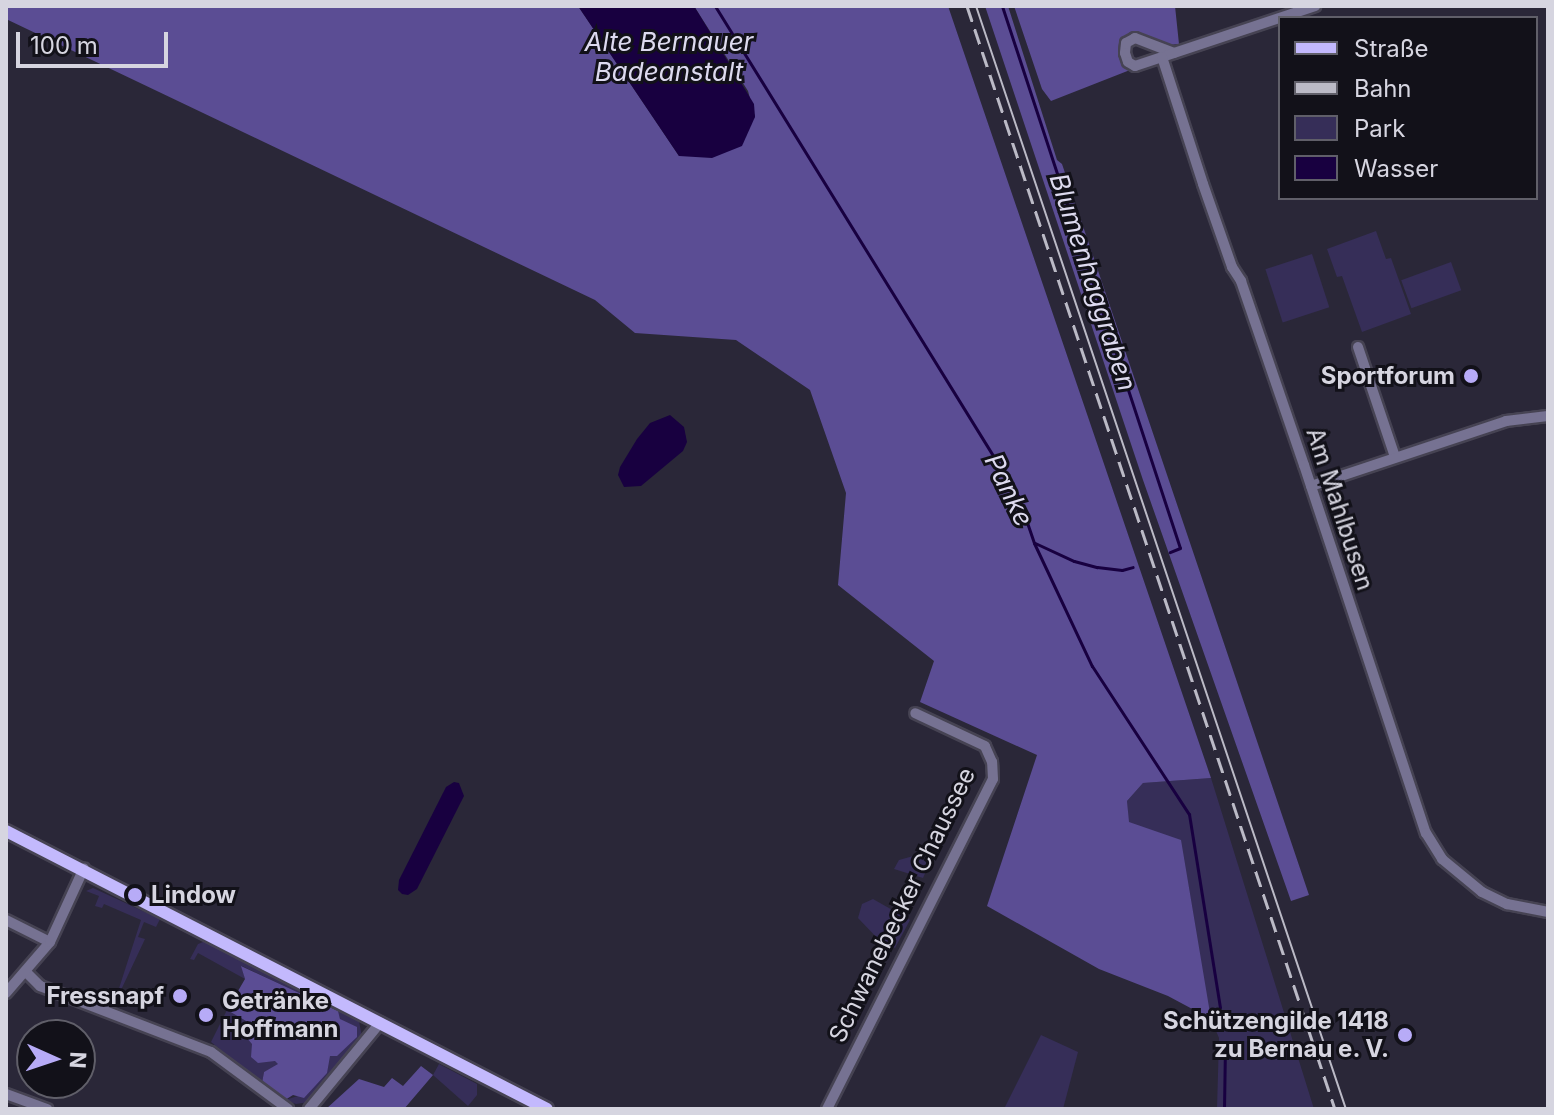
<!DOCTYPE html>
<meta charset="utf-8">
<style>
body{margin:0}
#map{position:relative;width:1554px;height:1115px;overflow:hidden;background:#2a2738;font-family:Inter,sans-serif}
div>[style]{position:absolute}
.green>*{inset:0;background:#362e58;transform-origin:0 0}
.forest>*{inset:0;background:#5b4d94}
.water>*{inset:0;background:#180040}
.stream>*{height:3px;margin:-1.5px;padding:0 1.5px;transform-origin:1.5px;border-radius:1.5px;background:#180040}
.roads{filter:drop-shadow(2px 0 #464353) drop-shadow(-2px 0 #464353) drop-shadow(0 2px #464353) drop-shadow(0 -2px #464353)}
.minor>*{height:10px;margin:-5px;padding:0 5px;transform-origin:5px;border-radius:5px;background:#767292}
.major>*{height:12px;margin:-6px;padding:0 6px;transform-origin:6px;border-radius:6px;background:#c3b9fd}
.tram>*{height:2px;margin:-1px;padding:0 1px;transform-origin:1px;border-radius:1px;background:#bbbac6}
.rail>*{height:3px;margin-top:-1.5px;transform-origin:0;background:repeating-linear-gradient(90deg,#bbbac6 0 16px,transparent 0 24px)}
.dots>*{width:22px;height:22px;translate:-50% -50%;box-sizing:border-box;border:4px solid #121119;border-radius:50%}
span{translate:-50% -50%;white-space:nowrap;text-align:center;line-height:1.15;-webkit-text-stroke:6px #121119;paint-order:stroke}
.poi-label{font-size:24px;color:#d6d5e0;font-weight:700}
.right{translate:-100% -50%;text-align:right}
.left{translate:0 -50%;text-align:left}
.street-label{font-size:24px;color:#d6d5e0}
.water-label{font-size:26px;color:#dddaef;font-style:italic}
.frame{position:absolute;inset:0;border:8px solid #d6d5e0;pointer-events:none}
.legend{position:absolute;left:1278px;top:16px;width:260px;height:184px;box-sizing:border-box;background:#121119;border:2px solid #605f69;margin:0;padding:10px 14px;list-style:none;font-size:24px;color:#d6d5e0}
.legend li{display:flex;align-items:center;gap:16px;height:40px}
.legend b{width:40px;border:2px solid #605f69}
.north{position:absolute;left:16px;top:1019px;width:80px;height:80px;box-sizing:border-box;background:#121119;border:2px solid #605f69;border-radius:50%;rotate:93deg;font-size:22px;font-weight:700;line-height:32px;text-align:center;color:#d6d5e0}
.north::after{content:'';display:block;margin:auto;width:28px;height:36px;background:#b7abf7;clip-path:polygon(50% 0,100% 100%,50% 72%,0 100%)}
.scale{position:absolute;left:16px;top:32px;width:152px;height:36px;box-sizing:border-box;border:4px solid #d6d5e0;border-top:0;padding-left:10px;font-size:24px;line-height:28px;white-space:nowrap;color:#d6d5e0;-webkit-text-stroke:6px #121119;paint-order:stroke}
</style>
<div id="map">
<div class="green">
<div style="clip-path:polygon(1376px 231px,1386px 259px,1391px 258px,1411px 314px,1362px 332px,1342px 276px,1337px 277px,1327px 249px)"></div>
<div style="left:1312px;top:254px;width:56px;height:49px;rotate:72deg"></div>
<div style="left:1451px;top:262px;width:30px;height:53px;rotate:70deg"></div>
<div style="clip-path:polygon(1211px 778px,1314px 1109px,1217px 1109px,1219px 1038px,1128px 822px,1127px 801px,1143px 783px)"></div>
<div style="clip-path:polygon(917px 855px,930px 862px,923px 878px,894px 869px,899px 860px)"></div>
<div style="clip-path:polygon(93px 888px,160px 919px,156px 927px,144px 922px,138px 937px,145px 939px,113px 1007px,141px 920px,104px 904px,102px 908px,95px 906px,99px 896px,86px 891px)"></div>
<div style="clip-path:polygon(873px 899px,910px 920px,895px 948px,879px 940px,858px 918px,862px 904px)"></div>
<div style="clip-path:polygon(208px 940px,359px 1021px,362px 1037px,309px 1102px,296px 1104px,285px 1100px,298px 1096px,330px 1055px,340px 1019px,337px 1011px,242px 966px,245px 979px,198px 953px,194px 960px,190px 959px,198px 944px)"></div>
<div style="clip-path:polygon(227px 1010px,246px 1021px,279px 1065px,264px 1072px,262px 1083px,211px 1042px)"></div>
<div style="clip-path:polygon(1041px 1035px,1078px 1052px,1063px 1109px,1004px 1109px)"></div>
<div style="clip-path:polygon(439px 1064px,477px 1084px,477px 1095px,468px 1106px,433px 1075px)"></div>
</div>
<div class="forest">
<div style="clip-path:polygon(6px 6px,578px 6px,679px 156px,755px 117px,748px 91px,694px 6px,948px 6px,1211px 778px,1143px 783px,1127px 801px,1129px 822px,1181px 840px,1211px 1019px,1168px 996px,1099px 969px,987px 906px,1037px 755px,920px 702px,934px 661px,838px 585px,846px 493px,810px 390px,736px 340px,635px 333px,595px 300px,6px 19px)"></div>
<div style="clip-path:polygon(985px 6px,1008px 6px,1057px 160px,1062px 164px,1309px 895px,1291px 901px,1143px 480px)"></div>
<div style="clip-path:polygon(1014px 6px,1175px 6px,1179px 44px,1169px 45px,1138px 32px,1128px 34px,1121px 43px,1120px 53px,1130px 70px,1051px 101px,1042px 89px)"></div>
<div style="clip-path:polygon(241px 966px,338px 1011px,340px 1019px,357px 1027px,357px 1037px,337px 1056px,330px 1056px,327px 1073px,304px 1098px,293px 1095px,285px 1100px,262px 1083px,264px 1072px,278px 1064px,275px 1061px,258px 1063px,251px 1057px,252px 1044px,241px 1031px,246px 1021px,227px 1010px,245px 979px)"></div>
<div style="clip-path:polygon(421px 1066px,433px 1075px,404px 1109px,326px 1109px,359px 1079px,384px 1087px,392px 1078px,403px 1086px)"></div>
</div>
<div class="water">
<div style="clip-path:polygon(578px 6px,694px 6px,754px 104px,755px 117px,742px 146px,712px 158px,679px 156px)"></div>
<div style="clip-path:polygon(670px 415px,684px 427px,687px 442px,683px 451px,641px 486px,624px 487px,618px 475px,620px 467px,637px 439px,650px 423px)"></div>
<div style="clip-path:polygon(454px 782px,459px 783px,464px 796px,417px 889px,408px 895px,402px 894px,398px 890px,399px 880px,446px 787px)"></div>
</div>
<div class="stream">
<div style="left:715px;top:6px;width:576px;rotate:58.27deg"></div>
<div style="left:1018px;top:496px;width:50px;rotate:71.2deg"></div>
<div style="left:1034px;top:543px;width:136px;rotate:64.8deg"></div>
<div style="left:1092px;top:666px;width:177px;rotate:56.8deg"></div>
<div style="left:1189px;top:814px;width:196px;rotate:80.9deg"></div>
<div style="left:1002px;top:6px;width:570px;rotate:71.82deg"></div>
<div style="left:1180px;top:548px;width:11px;rotate:158deg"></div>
<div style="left:1035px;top:543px;width:43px;rotate:24.8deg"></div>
<div style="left:1074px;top:561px;width:24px;rotate:15deg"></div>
<div style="left:1097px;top:567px;width:25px;rotate:7deg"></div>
<div style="left:1122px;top:570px;width:11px;rotate:-15deg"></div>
<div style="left:1224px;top:1109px;width:61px;rotate:-89.1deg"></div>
</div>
<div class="roads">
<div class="minor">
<div style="left:1174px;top:53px;width:42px;rotate:-159deg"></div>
<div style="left:1135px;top:38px;width:10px;rotate:151deg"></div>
<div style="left:1126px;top:43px;width:10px;rotate:96deg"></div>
<div style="left:1125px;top:53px;width:9px;rotate:72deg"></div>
<div style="left:1128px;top:62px;width:8px;rotate:30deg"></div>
<div style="left:1135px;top:66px;width:190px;rotate:-18.4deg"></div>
<div style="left:1162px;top:57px;width:133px;rotate:72.1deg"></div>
<div style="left:1203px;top:184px;width:88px;rotate:70.7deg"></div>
<div style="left:1232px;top:267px;width:17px;rotate:57deg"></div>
<div style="left:1241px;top:281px;width:194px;rotate:71.1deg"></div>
<div style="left:1304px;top:465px;width:388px;rotate:71.7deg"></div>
<div style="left:1426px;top:833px;width:31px;rotate:58deg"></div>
<div style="left:1442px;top:859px;width:52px;rotate:39.5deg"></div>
<div style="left:1482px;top:892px;width:28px;rotate:26deg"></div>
<div style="left:1507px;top:904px;width:42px;rotate:11deg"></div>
<div style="left:1358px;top:347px;width:116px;rotate:71.4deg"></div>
<div style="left:1311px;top:486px;width:206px;rotate:-18.4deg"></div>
<div style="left:1506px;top:421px;width:42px;rotate:-6.8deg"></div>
<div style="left:6px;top:920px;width:49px;rotate:26.6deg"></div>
<div style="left:26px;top:972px;width:20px;rotate:45deg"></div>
<div style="left:40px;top:986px;width:183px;rotate:21.1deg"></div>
<div style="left:211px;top:1052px;width:96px;rotate:36.5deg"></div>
<div style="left:6px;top:993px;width:67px;rotate:-49.2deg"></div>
<div style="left:50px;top:942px;width:81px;rotate:-65.3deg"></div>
<div style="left:6px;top:1094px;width:44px;rotate:20.1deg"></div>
<div style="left:309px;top:1109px;width:112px;rotate:-50.5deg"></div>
<div style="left:827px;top:1109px;width:369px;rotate:-63.3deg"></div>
<div style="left:993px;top:779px;width:17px;rotate:-93deg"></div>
<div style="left:992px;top:762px;width:17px;rotate:-114deg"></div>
<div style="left:985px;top:746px;width:77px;rotate:-154.8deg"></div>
</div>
<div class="major">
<div style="left:6px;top:831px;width:608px;rotate:27.2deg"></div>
</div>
</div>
<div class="tram">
<div style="left:976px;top:6px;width:1163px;rotate:71.46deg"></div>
</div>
<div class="rail">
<div style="left:967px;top:6px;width:1163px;rotate:71.55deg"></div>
</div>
<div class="dots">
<div style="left:1471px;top:376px;background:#b7abf7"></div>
<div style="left:135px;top:895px;background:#b7abf7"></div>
<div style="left:180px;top:996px;background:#b7abf7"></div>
<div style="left:206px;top:1015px;background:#b7abf7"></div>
<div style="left:1405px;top:1035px;background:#b7abf7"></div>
</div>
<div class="poi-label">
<span class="right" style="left:1455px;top:376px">Sportforum</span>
<span class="left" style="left:151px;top:895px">Lindow</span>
<span class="right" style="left:164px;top:996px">Fressnapf</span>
<span class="left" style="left:222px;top:1015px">Getränke<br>Hoffmann</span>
<span class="right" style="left:1389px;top:1035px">Schützengilde 1418<br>zu Bernau e. V.</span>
</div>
<div class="street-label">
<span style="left:1340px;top:509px;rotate:72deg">Am Mahlbusen</span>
<span style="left:902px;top:905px;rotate:-64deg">Schwanebecker Chaussee</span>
</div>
<div class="water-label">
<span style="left:669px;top:57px">Alte Bernauer<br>Badeanstalt</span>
<span style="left:1093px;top:282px;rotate:72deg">Blumenhaggraben</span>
<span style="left:1009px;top:490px;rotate:64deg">Panke</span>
</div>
<div class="frame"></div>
<ul class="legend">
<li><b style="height:10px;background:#c3b9fd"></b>Straße</li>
<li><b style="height:10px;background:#bbbac6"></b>Bahn</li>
<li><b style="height:22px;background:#362e58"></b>Park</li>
<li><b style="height:22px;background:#180040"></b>Wasser</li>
</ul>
<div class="north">N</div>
<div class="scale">100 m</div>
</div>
